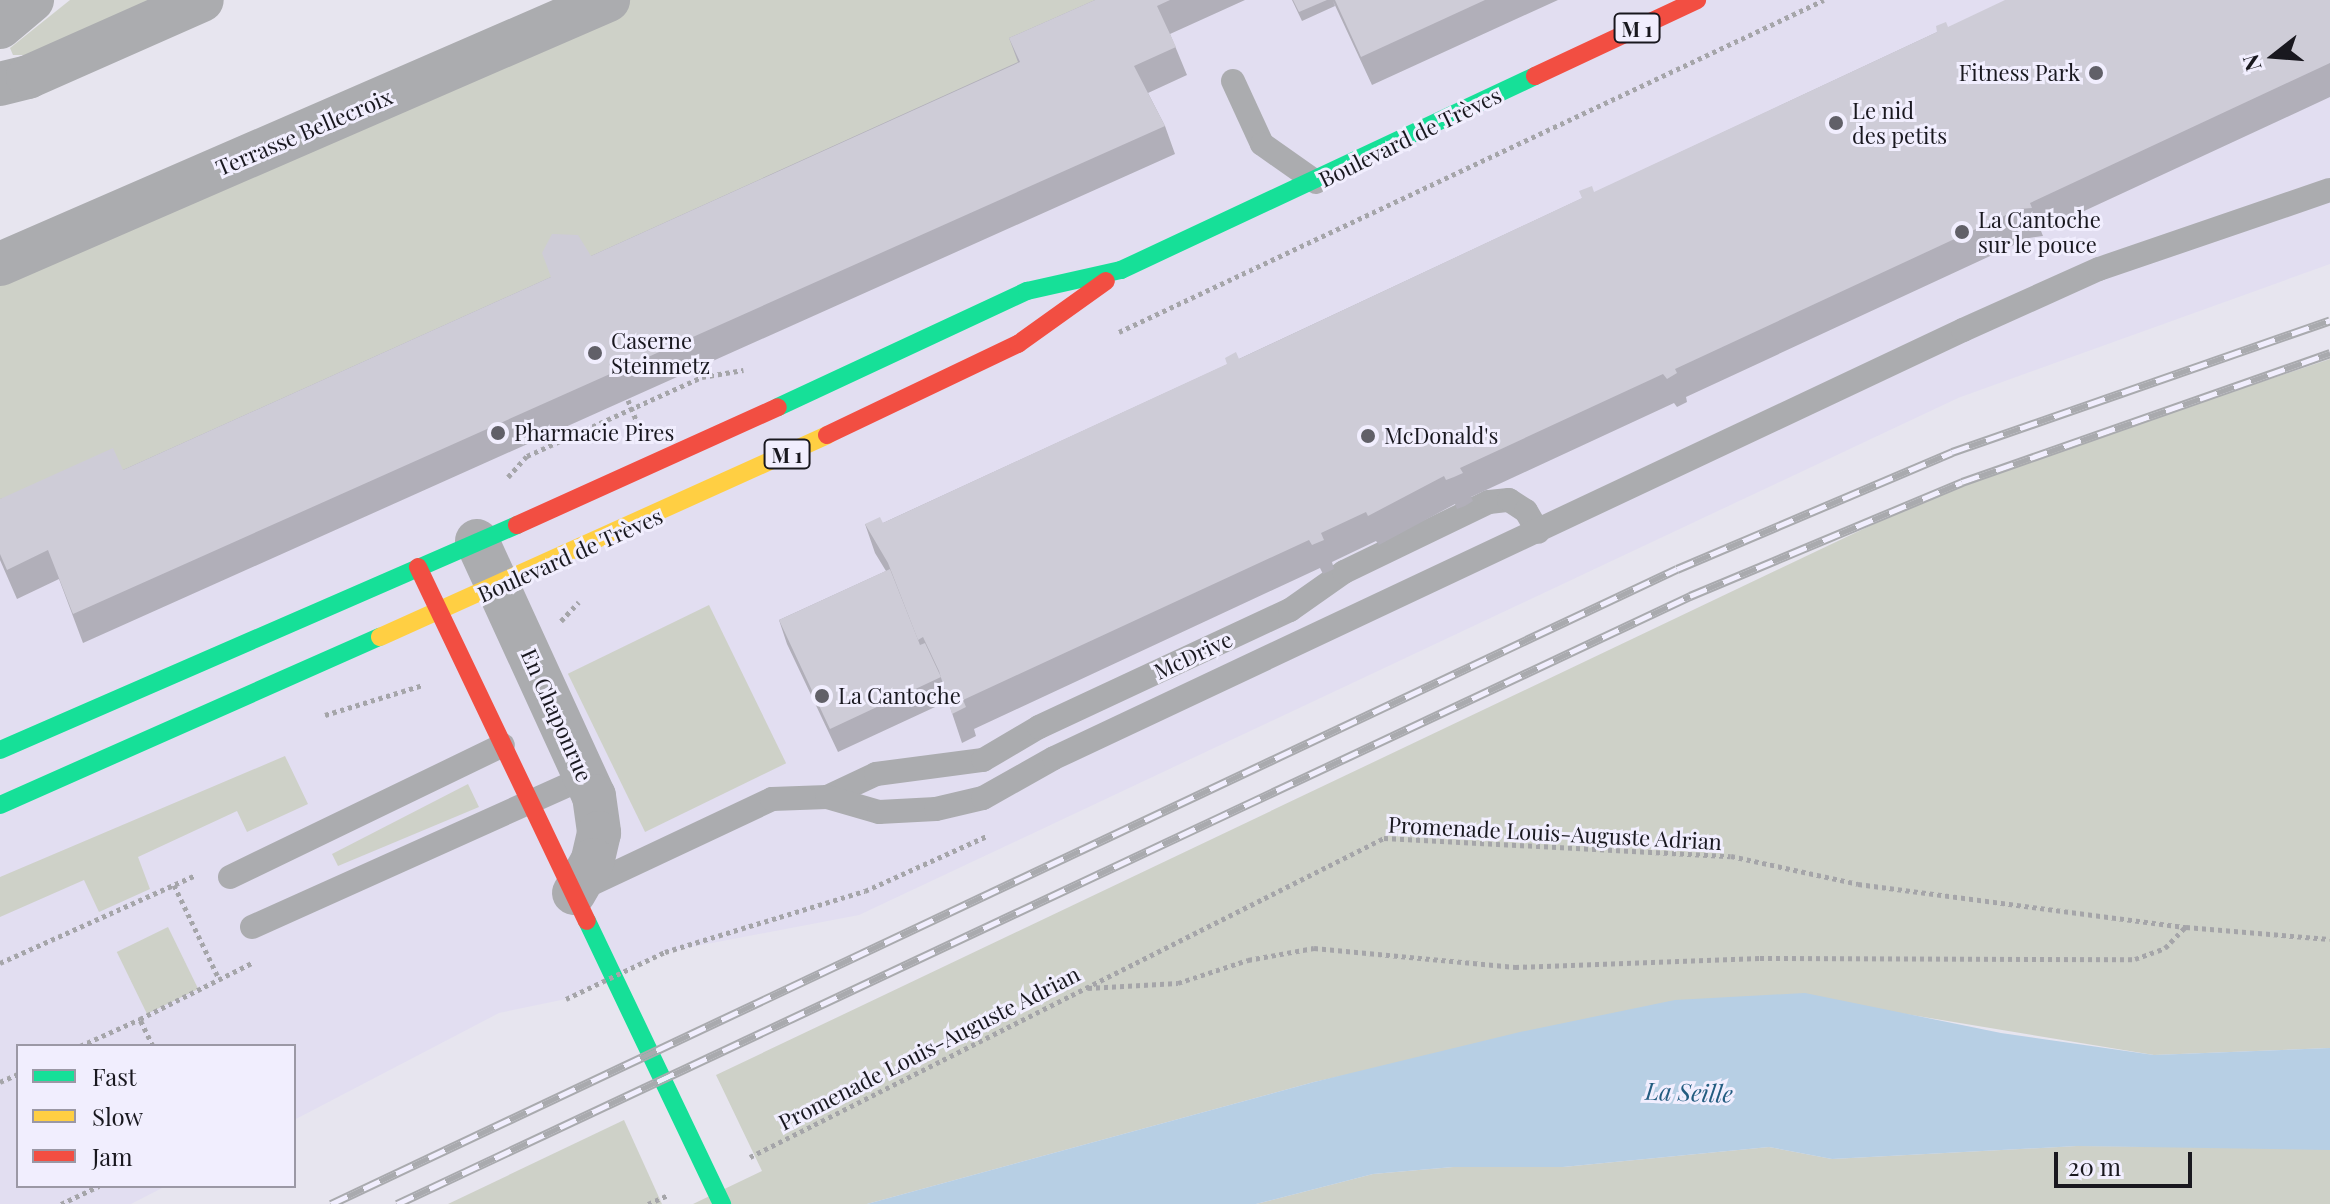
<!DOCTYPE html>
<meta charset="utf-8">
<style>
body{margin:0}
#map{position:relative;width:2330px;height:1204px;overflow:hidden;background:#e7e5ef;font-family:"Playfair Display",serif}
div>[style]{position:absolute}
.built>*{inset:0;background:#e2def1}
.green>*{inset:0;background:#ced1c8;transform-origin:0 0}
.water>*{inset:0;background:#b7cfe4}
.path>*{height:5px;margin-top:-2.5px;transform-origin:0;background:repeating-linear-gradient(90deg,#a5a5a9 0 4px,transparent 0 8px)}
.lane>*{height:24px;margin:-12px;padding:0 12px;transform-origin:12px;border-radius:12px;background:#abacaf}
.street>*{height:44px;margin:-22px;padding:0 22px;transform-origin:22px;border-radius:22px;background:#abacaf}
.fast>*{height:18px;margin:-9px;padding:0 9px;transform-origin:9px;border-radius:9px;background:#16e098}
.slow>*{height:18px;margin:-9px;padding:0 9px;transform-origin:9px;border-radius:9px;background:#ffcf43}
.jam>*{height:18px;margin:-9px;padding:0 9px;transform-origin:9px;border-radius:9px;background:#f24e42}
.rail>*{height:9px;margin-top:-4.5px;transform-origin:0;background:repeating-linear-gradient(90deg,#f1eefe 0 18px,#a9aaae 0 36px);box-sizing:border-box;border-block:2px solid #a9aaae}
.path-bridge>*{height:5px;margin-top:-2.5px;transform-origin:0;background:repeating-linear-gradient(90deg,#a5a5a9 0 4px,transparent 0 8px)}
.wall>*{inset:0;background:#b1afb9}
.building>*{inset:0;background:#ceccd7}
.dots>*{width:22px;height:22px;translate:-50% -50%;box-sizing:border-box;border:4px solid #f1eefe;border-radius:50%}
span{translate:-50% -50%;white-space:nowrap;text-align:center;line-height:1.15;-webkit-text-stroke:6px #f1eefe;paint-order:stroke}
.shield-label span{padding:2px 6px;background:#f1eefe;border:2px solid;border-radius:6px;-webkit-text-stroke-width:0}
.shield-label{font-size:20px;color:#19181f;font-weight:700}
.poi-label{font-size:22px;color:#19181f}
.right{translate:-100% -50%;text-align:right}
.left{translate:0 -50%;text-align:left}
.street-label{font-size:22px;color:#19181f}
.water-label{font-size:24px;color:#235c80;font-style:italic}
.legend{position:absolute;left:16px;top:1044px;width:280px;height:144px;box-sizing:border-box;background:#f1eefe;border:2px solid #9b98a5;margin:0;padding:10px 14px;list-style:none;font-size:24px;color:#19181f}
.legend li{display:flex;align-items:center;gap:16px;height:40px}
.legend b{width:40px;border:2px solid #9b98a5}
.north{position:absolute;left:2234px;top:16px;width:80px;height:80px;-webkit-text-stroke:6px #f1eefe;paint-order:stroke;rotate:253deg;font-size:22px;font-weight:700;line-height:32px;text-align:center;color:#19181f}
.north::after{content:'';display:block;margin:auto;width:28px;height:36px;background:#19181f;clip-path:polygon(50% 0,100% 100%,50% 72%,0 100%)}
.scale{position:absolute;left:2054px;top:1152px;width:138px;height:36px;box-sizing:border-box;border:4px solid #19181f;border-top:0;padding-left:10px;font-size:24px;line-height:28px;white-space:nowrap;color:#19181f;-webkit-text-stroke:6px #f1eefe;paint-order:stroke}
</style>
<div id="map">
<div class="built">
<div style="clip-path:polygon(1168px 0,2330px 0,2330px 264px,1958px 398px,859px 915px,665px 952px,566px 999px,499px 1013px,294px 1120px,294px 1046px,18px 1046px,18px 1186px,166px 1186px,131px 1204px,0 1204px,0 530px)"></div>
</div>
<div class="green">
<div style="clip-path:polygon(70px 0,154px 0,27px 55px,13px 55px,10px 48px)"></div>
<div style="clip-path:polygon(567px 0,1168px 0,0 532px,0 247px)"></div>
<div style="clip-path:polygon(2330px 359px,2330px 1048px,2154px 1055px,1875px 1009px,1609px 1017px,1314px 1082px,867px 1204px,693px 1204px,762px 1171px,716px 1075px,1962px 482px)"></div>
<div style="left:709px;top:605px;width:176px;height:157px;rotate:64deg"></div>
<div style="clip-path:polygon(285px 756px,308px 804px,247px 832px,237px 811px,138px 857px,150px 889px,99px 912px,84px 880px,0 917px,0 877px)"></div>
<div style="clip-path:polygon(468px 784px,479px 807px,338px 866px,332px 854px)"></div>
<div style="left:168px;top:927px;width:69px;height:57px;rotate:64deg"></div>
<div style="clip-path:polygon(624px 1120px,662px 1204px,448px 1204px)"></div>
<div style="clip-path:polygon(2077px 1146px,2321px 1148px,2330px 1150px,2330px 1204px,1256px 1204px,1373px 1174px,1453px 1167px,1563px 1167px,1769px 1147px,1832px 1159px)"></div>
</div>
<div class="water">
<div style="clip-path:polygon(1805px 993px,2001px 1033px,2154px 1055px,2330px 1048px,2330px 1150px,2077px 1146px,1832px 1159px,1769px 1147px,1563px 1167px,1453px 1167px,1373px 1174px,1256px 1204px,867px 1204px,1314px 1082px,1520px 1032px,1675px 1000px)"></div>
</div>
<div class="path">
<div style="left:1119px;top:332px;width:779px;rotate:-25.22deg"></div>
<div style="left:628px;top:400px;width:27px;rotate:68deg"></div>
<div style="left:508px;top:477px;width:28px;rotate:-48deg"></div>
<div style="left:527px;top:456px;width:192px;rotate:-24.3deg"></div>
<div style="left:702px;top:377px;width:42px;rotate:-9.7deg"></div>
<div style="left:561px;top:621px;width:26px;rotate:-47deg"></div>
<div style="left:325px;top:715px;width:102px;rotate:-17deg"></div>
<div style="left:174px;top:885px;width:104px;rotate:64.4deg"></div>
<div style="left:665px;top:952px;width:209px;rotate:-17deg"></div>
<div style="left:865px;top:891px;width:134px;rotate:-24.3deg"></div>
<div style="left:0;top:963px;width:215px;rotate:-24.2deg"></div>
<div style="left:1088px;top:988px;width:90px;rotate:-3.2deg"></div>
<div style="left:1178px;top:983px;width:74px;rotate:-18.2deg"></div>
<div style="left:1248px;top:960px;width:67px;rotate:-10.3deg"></div>
<div style="left:1314px;top:948px;width:202px;rotate:5.4deg"></div>
<div style="left:1515px;top:967px;width:245px;rotate:-2.1deg"></div>
<div style="left:1760px;top:958px;width:375px;rotate:0.2deg"></div>
<div style="left:2135px;top:959px;width:32px;rotate:-20deg"></div>
<div style="left:2165px;top:948px;width:29px;rotate:-46deg"></div>
<div style="left:80px;top:1046px;width:66px;rotate:-24.2deg"></div>
<div style="left:153px;top:1046px;width:30px;rotate:-116deg"></div>
<div style="left:140px;top:1019px;width:125px;rotate:-26.6deg"></div>
<div style="left:0;top:1082px;width:20px;rotate:-24deg"></div>
<div style="left:750px;top:1157px;width:710px;rotate:-26.71deg"></div>
<div style="left:1384px;top:838px;width:347px;rotate:3deg"></div>
<div style="left:1731px;top:856px;width:130px;rotate:12.4deg"></div>
<div style="left:1858px;top:884px;width:331px;rotate:7.5deg"></div>
<div style="left:2186px;top:927px;width:144px;rotate:4.8deg"></div>
<div style="left:61px;top:1204px;width:42px;rotate:-25.3deg"></div>
<div style="left:648px;top:1204px;width:22px;rotate:-24deg"></div>
</div>
<div class="lane">
<div style="left:1233px;top:81px;width:69px;rotate:65.3deg"></div>
<div style="left:1262px;top:144px;width:66px;rotate:35.1deg"></div>
<div style="left:827px;top:797px;width:54px;rotate:-25.1deg"></div>
<div style="left:876px;top:774px;width:108px;rotate:-7.5deg"></div>
<div style="left:983px;top:760px;width:65px;rotate:-30.5deg"></div>
<div style="left:1039px;top:727px;width:277px;rotate:-25deg"></div>
<div style="left:1290px;top:610px;width:66px;rotate:-35.1deg"></div>
<div style="left:1344px;top:572px;width:161px;rotate:-25.8deg"></div>
<div style="left:1489px;top:502px;width:20px;rotate:-6deg"></div>
<div style="left:1509px;top:500px;width:20px;rotate:33deg"></div>
<div style="left:1526px;top:511px;width:24px;rotate:60deg"></div>
<div style="left:230px;top:877px;width:303px;rotate:-25.8deg"></div>
<div style="left:581px;top:889px;width:211px;rotate:-25.2deg"></div>
<div style="left:772px;top:799px;width:55px;rotate:-2.1deg"></div>
<div style="left:827px;top:797px;width:54px;rotate:16.1deg"></div>
<div style="left:879px;top:812px;width:57px;rotate:-3deg"></div>
<div style="left:936px;top:809px;width:48px;rotate:-13.2deg"></div>
<div style="left:983px;top:798px;width:81px;rotate:-29.4deg"></div>
<div style="left:1054px;top:758px;width:1005px;rotate:-25.21deg"></div>
<div style="left:1963px;top:330px;width:149px;rotate:-24.2deg"></div>
<div style="left:2099px;top:269px;width:244px;rotate:-18.9deg"></div>
<div style="left:252px;top:927px;width:366px;rotate:-24.2deg"></div>
</div>
<div class="street">
<div style="left:0;top:27px;width:42px;rotate:-40.2deg"></div>
<div style="left:0;top:84px;width:29px;rotate:-14deg"></div>
<div style="left:28px;top:77px;width:190px;rotate:-23.9deg"></div>
<div style="left:0;top:264px;width:663px;rotate:-23.47deg"></div>
<div style="left:477px;top:541px;width:281px;rotate:65.4deg"></div>
<div style="left:594px;top:796px;width:37px;rotate:82deg"></div>
<div style="left:599px;top:833px;width:28px;rotate:103deg"></div>
<div style="left:593px;top:860px;width:38px;rotate:120deg"></div>
</div>
<div class="fast">
<div style="left:778px;top:407px;width:275px;rotate:-25deg"></div>
<div style="left:1027px;top:291px;width:96px;rotate:-12.6deg"></div>
<div style="left:1121px;top:270px;width:457px;rotate:-25.1deg"></div>
<div style="left:0;top:750px;width:564px;rotate:-23.52deg"></div>
<div style="left:0;top:805px;width:415px;rotate:-23.9deg"></div>
<div style="left:587px;top:921px;width:314px;rotate:64.5deg"></div>
</div>
<div class="slow">
<div style="left:380px;top:637px;width:491px;rotate:-24.3deg"></div>
</div>
<div class="jam">
<div style="left:1535px;top:76px;width:179px;rotate:-25.1deg"></div>
<div style="left:827px;top:435px;width:212px;rotate:-25.5deg"></div>
<div style="left:1018px;top:344px;width:108px;rotate:-35.6deg"></div>
<div style="left:517px;top:525px;width:286px;rotate:-24.3deg"></div>
<div style="left:418px;top:567px;width:392px;rotate:64.5deg"></div>
</div>
<div class="rail">
<div style="left:331px;top:1204px;width:1488px;rotate:-25.26deg"></div>
<div style="left:1677px;top:569px;width:299px;rotate:-23deg"></div>
<div style="left:1952px;top:452px;width:400px;rotate:-19.2deg"></div>
<div style="left:397px;top:1204px;width:1429px;rotate:-25.18deg"></div>
<div style="left:1690px;top:596px;width:295px;rotate:-22.7deg"></div>
<div style="left:1962px;top:482px;width:390px;rotate:-19.3deg"></div>
</div>
<div class="path-bridge">
<div style="left:566px;top:999px;width:110px;rotate:-25.4deg"></div>
</div>
<div class="wall">
<div style="clip-path:polygon(1095px 0,1245px 0,1170px 34px,1187px 75px,1148px 93px,1165px 126px,1175px 154px,83px 643px,59px 579px,17px 599px,0 560px,0 499px,123px 470px,551px 277px,591px 256px,1018px 62px,1009px 38px)"></div>
<div style="clip-path:polygon(1292px 0,1558px 0,1372px 85px,1333px 1px,1335px 6px,1302px 21px)"></div>
<div style="clip-path:polygon(2330px 0,2330px 97px,2041px 231px,2043px 236px,2029px 238px,1686px 397px,1687px 402px,1677px 407px,1674px 403px,1471px 497px,1473px 501px,1465px 506px,1457px 509px,1455px 504px,1379px 545px,1376px 541px,1332px 562px,1334px 569px,1323px 574px,1320px 568px,974px 729px,976px 736px,962px 743px,948px 701px,838px 752px,787px 644px,779px 620px,886px 571px,875px 553px,865px 524px,883px 523px,1239px 359px,1948px 27px)"></div>
</div>
<div class="building">
<div style="clip-path:polygon(1095px 0,1170px 0,1157px 6px,1176px 47px,1134px 66px,1165px 126px,73px 614px,48px 550px,7px 570px,0 554px,0 499px,113px 448px,123px 470px,551px 277px,542px 253px,552px 234px,578px 235px,591px 256px,1020px 62px,1009px 38px)"></div>
<div style="clip-path:polygon(1293px 0,1327px 0,1299px 12px)"></div>
<div style="clip-path:polygon(1335px 0,1485px 0,1361px 57px)"></div>
<div style="clip-path:polygon(2005px 0,2330px 0,2330px 63px,2030px 203px,2032px 208px,2019px 209px,1675px 369px,1677px 373px,1667px 379px,1663px 374px,1460px 468px,1463px 473px,1454px 477px,1446px 480px,1444px 476px,1368px 516px,1366px 512px,1321px 533px,1324px 540px,1312px 545px,1309px 540px,963px 700px,966px 707px,952px 714px,939px 671px,923px 637px,918px 640px,888px 563px,865px 524px,880px 517px,883px 523px,1227px 364px,1225px 358px,1236px 352px,1239px 359px,1582px 198px,1579px 191px,1592px 186px,1594px 192px,1937px 32px,1936px 26px,1946px 22px,1948px 27px)"></div>
<div style="clip-path:polygon(890px 569px,920px 645px,925px 643px,941px 677px,830px 729px,779px 620px)"></div>
</div>
<div class="dots">
<div style="left:2096px;top:73px;background:#616068"></div>
<div style="left:1836px;top:123px;background:#616068"></div>
<div style="left:1962px;top:232px;background:#616068"></div>
<div style="left:595px;top:353px;background:#616068"></div>
<div style="left:498px;top:433px;background:#616068"></div>
<div style="left:1368px;top:436px;background:#616068"></div>
<div style="left:822px;top:696px;background:#616068"></div>
</div>
<div class="shield-label">
<span style="left:1637px;top:28px">M 1</span>
<span style="left:787px;top:454px">M 1</span>
</div>
<div class="poi-label">
<span class="right" style="left:2080px;top:73px">Fitness Park</span>
<span class="left" style="left:1852px;top:123px">Le nid<br>des petits</span>
<span class="left" style="left:1978px;top:232px">La Cantoche<br>sur le pouce</span>
<span class="left" style="left:611px;top:353px">Caserne<br>Steinmetz</span>
<span class="left" style="left:514px;top:433px">Pharmacie Pires</span>
<span class="left" style="left:1384px;top:436px">McDonald's</span>
<span class="left" style="left:838px;top:696px">La Cantoche</span>
</div>
<div class="street-label">
<span style="left:304px;top:132px;rotate:-23deg">Terrasse Bellecroix</span>
<span style="left:1410px;top:137px;rotate:-26deg">Boulevard de Trèves</span>
<span style="left:570px;top:555px;rotate:-24deg">Boulevard de Trèves</span>
<span style="left:1193px;top:655px;rotate:-25deg">McDrive</span>
<span style="left:557px;top:715px;rotate:66deg">En Chaponrue</span>
<span style="left:1555px;top:833px;rotate:3deg">Promenade Louis-Auguste Adrian</span>
<span style="left:929px;top:1048px;rotate:-27deg">Promenade Louis-Auguste Adrian</span>
</div>
<div class="water-label">
<span style="left:1689px;top:1092px;rotate:2deg">La Seille</span>
</div>
<ul class="legend">
<li><b style="height:10px;background:#16e098"></b>Fast</li>
<li><b style="height:10px;background:#ffcf43"></b>Slow</li>
<li><b style="height:10px;background:#f24e42"></b>Jam</li>
</ul>
<div class="north">N</div>
<div class="scale">20 m</div>
</div>
